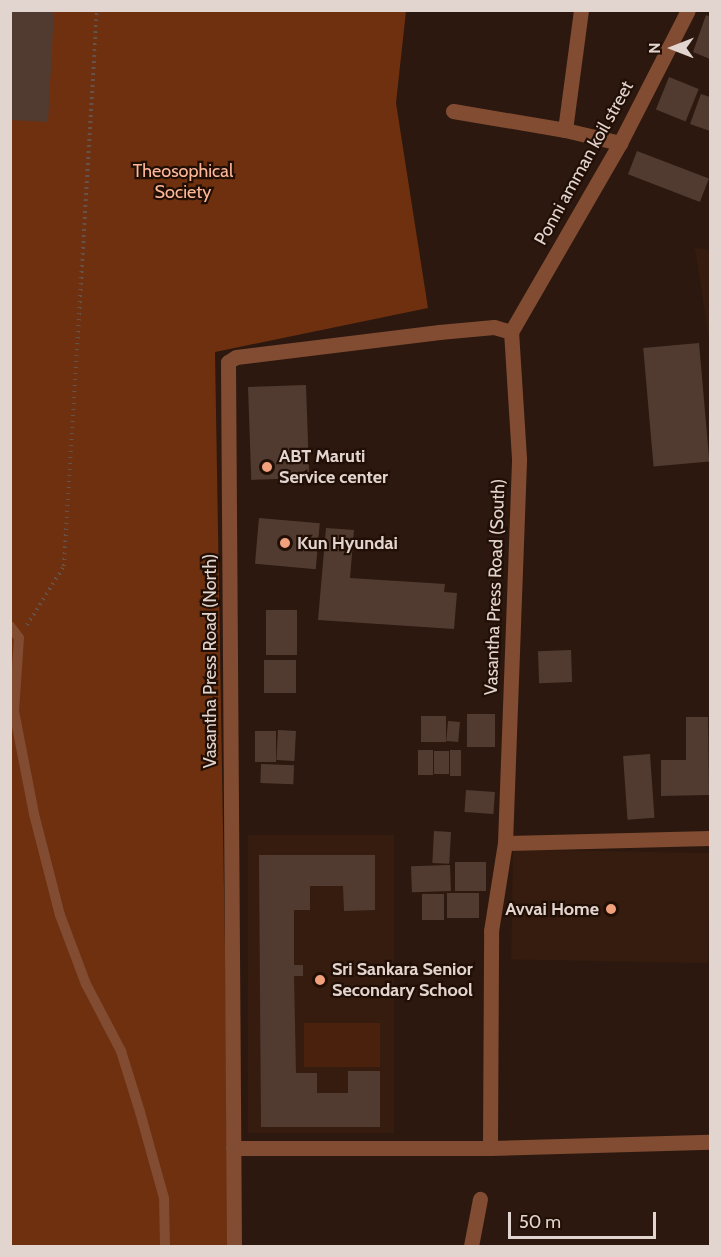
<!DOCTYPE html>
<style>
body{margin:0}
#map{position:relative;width:721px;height:1257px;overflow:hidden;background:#2c180f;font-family:Cabin,sans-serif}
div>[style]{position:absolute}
.built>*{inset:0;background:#351c0f;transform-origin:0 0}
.green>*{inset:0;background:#4a210c;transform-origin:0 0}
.forest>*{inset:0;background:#6e300e}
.building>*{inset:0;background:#513b31;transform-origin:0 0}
.path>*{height:4px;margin-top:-2px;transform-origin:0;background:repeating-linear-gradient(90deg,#65534b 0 1.5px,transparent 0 6px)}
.service>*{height:10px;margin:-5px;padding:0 5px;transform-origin:5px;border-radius:5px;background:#814c32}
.minor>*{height:15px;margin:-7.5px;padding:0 7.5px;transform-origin:7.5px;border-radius:7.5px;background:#814c32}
.dots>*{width:16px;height:16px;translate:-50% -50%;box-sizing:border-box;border:3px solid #210f06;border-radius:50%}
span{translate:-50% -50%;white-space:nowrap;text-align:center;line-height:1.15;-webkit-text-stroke:4.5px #210f06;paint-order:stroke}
.street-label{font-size:18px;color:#e2d4ce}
.park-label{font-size:18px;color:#fdb898}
.poi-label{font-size:18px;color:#e2d4ce;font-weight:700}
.left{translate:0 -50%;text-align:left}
.right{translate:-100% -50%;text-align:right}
.frame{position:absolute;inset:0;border:12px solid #e2d4ce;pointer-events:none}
.north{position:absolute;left:643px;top:18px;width:60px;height:60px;-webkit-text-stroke:4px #210f06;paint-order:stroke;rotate:270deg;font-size:16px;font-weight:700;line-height:24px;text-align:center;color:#e2d4ce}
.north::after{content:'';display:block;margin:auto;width:21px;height:27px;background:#e2d4ce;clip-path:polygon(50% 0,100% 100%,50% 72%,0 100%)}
.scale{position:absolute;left:508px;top:1212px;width:148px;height:27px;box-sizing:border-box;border:3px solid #e2d4ce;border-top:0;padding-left:8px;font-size:18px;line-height:21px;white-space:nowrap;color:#e2d4ce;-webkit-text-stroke:4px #210f06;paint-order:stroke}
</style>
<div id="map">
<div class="built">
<div style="clip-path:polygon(695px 248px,710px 250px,710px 346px)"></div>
<div style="left:248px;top:835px;width:146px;height:298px"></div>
<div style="left:710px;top:853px;width:110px;height:197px;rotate:91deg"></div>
</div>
<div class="green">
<div style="left:304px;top:1023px;width:76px;height:44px"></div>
</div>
<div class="forest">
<div style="clip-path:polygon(10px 11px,406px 11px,396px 103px,428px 308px,215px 352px,230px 1246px,11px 1246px)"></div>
</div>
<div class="building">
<div style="clip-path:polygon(10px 10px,54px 10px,48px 122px,10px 120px)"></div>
<div style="clip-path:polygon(706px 15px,710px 17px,710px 59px,693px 52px)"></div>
<div style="left:669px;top:77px;width:32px;height:35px;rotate:22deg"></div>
<div style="clip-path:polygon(701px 94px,710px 97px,710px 131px,690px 124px)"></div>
<div style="left:637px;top:151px;width:77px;height:25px;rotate:21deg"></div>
<div style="left:699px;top:343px;width:119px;height:56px;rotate:85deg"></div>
<div style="left:306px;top:385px;width:93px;height:58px;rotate:88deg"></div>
<div style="left:259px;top:518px;width:61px;height:46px;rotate:5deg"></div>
<div style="clip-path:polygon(326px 528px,354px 530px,350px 578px,445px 584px,444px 592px,457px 593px,454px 629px,318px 620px)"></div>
<div style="left:266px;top:610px;width:31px;height:45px"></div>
<div style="left:571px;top:650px;width:32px;height:33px;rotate:88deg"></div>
<div style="left:264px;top:660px;width:32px;height:33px"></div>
<div style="left:467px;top:714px;width:28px;height:33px"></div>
<div style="left:421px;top:716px;width:25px;height:26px"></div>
<div style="clip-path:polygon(686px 717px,708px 717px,709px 795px,661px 796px,661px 760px,686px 760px)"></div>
<div style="left:448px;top:721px;width:12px;height:20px;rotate:5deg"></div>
<div style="left:278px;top:730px;width:18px;height:30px;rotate:3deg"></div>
<div style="left:255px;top:731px;width:21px;height:31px"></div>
<div style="left:418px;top:750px;width:15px;height:25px"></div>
<div style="left:450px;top:750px;width:11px;height:26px"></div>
<div style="left:434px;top:751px;width:15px;height:23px"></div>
<div style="left:650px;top:754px;width:64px;height:27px;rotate:86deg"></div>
<div style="left:261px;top:764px;width:33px;height:19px;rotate:2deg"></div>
<div style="left:466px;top:790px;width:29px;height:22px;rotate:4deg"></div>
<div style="left:434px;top:831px;width:17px;height:32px;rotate:3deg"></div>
<div style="clip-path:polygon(259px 855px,375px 855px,375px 910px,344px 911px,343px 886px,310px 886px,310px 910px,294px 910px,294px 965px,303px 965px,303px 976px,294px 976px,296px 1073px,317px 1073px,317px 1093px,348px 1093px,348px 1071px,380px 1071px,380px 1127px,261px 1127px)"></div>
<div style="left:486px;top:862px;width:29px;height:31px;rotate:90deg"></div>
<div style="left:450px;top:865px;width:26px;height:39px;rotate:88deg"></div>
<div style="left:447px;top:893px;width:32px;height:25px"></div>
<div style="left:422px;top:894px;width:22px;height:26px"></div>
</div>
<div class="path">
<div style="left:27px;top:625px;width:70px;rotate:-57.9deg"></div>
<div style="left:64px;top:566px;width:557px;rotate:-86.6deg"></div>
</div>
<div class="service">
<div style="left:10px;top:626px;width:15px;rotate:53deg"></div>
<div style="left:19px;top:638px;width:73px;rotate:93.9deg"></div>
<div style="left:14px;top:711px;width:105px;rotate:79deg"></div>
<div style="left:34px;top:814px;width:104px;rotate:75.6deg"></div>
<div style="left:60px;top:915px;width:74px;rotate:69.4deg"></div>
<div style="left:86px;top:984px;width:76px;rotate:62.4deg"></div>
<div style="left:121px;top:1051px;width:64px;rotate:72.7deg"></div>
<div style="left:140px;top:1112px;width:89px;rotate:74.4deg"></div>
<div style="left:164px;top:1198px;width:48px;rotate:88.8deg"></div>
</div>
<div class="minor">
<div style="left:453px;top:111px;width:114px;rotate:9.6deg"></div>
<div style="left:565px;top:130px;width:57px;rotate:13.3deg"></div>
<div style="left:565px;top:130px;width:121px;rotate:-82.4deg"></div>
<div style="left:511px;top:332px;width:218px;rotate:-60deg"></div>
<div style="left:620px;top:143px;width:149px;rotate:-62.9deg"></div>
<div style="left:505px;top:843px;width:205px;rotate:-1.4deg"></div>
<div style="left:233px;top:1148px;width:257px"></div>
<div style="left:490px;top:1148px;width:220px;rotate:-1.6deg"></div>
<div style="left:490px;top:1148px;width:217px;rotate:-89.7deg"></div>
<div style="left:491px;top:931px;width:89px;rotate:-81deg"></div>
<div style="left:505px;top:843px;width:385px;rotate:-87.9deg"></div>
<div style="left:519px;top:458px;width:126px;rotate:-93.6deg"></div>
<div style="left:234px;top:1246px;width:884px;rotate:-90.39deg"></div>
<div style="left:228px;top:362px;width:9px;rotate:-32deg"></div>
<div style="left:236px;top:357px;width:205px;rotate:-7deg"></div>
<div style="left:439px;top:332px;width:55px;rotate:-5.2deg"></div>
<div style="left:494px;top:327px;width:18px;rotate:16deg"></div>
<div style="left:471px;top:1246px;width:48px;rotate:-79.2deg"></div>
</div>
<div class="dots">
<div style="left:267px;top:467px;background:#f1a17c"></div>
<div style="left:285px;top:543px;background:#f1a17c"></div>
<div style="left:611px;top:909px;background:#f1a17c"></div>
<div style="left:320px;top:980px;background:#f1a17c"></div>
</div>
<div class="street-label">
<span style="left:584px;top:163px;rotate:-61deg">Ponni amman koil street</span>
<span style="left:495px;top:587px;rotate:-88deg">Vasantha Press Road (South)</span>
<span style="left:210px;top:661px;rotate:-90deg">Vasantha Press Road (North)</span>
</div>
<div class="park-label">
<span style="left:183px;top:182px">Theosophical<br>Society</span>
</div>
<div class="poi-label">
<span class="left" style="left:279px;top:467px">ABT Maruti<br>Service center</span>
<span class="left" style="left:297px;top:543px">Kun Hyundai</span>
<span class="right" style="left:599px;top:909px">Avvai Home</span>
<span class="left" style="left:332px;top:980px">Sri Sankara Senior<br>Secondary School</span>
</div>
<div class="frame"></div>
<div class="north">N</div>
<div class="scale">50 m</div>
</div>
